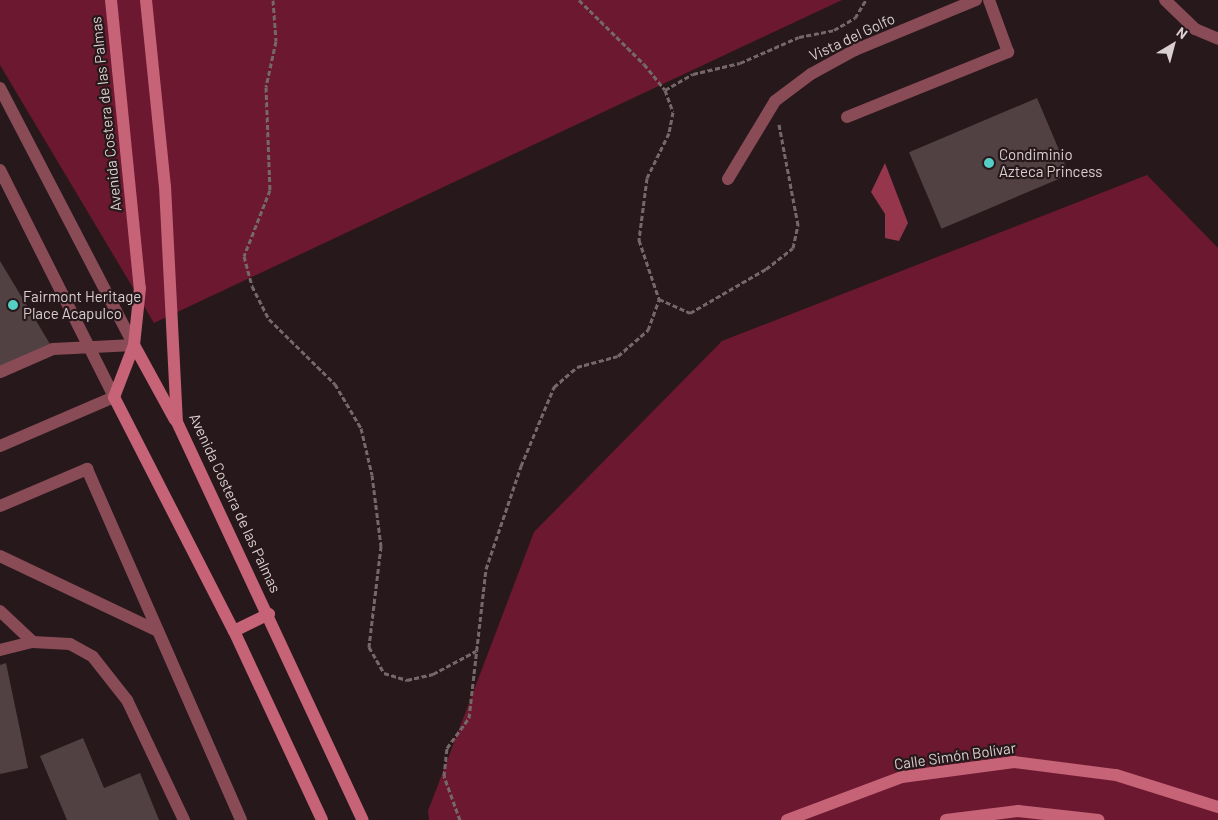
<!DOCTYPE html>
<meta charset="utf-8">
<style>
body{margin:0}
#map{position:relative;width:1218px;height:820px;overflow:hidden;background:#27181b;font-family:Barlow,sans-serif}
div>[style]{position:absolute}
.green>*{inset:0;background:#6c1830}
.water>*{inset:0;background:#95364d}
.building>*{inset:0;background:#524143;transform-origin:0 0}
.path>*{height:3px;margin-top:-1.5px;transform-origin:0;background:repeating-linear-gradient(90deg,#75686a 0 5px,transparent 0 7.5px)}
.service>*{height:12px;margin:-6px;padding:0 6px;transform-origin:6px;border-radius:6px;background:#894b56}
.minor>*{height:12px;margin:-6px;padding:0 6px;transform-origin:6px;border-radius:6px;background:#894b56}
.secondary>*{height:12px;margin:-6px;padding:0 6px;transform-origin:6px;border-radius:6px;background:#c66377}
.dots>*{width:14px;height:14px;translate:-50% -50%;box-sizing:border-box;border:2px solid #27181b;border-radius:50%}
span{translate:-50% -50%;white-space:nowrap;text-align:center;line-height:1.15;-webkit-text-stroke:4.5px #27181b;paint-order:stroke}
.street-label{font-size:15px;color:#dacfd0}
.poi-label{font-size:15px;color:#dacfd0}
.left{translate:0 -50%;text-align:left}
.north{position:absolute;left:1148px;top:20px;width:50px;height:50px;-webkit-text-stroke:4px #27181b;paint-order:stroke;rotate:37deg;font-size:14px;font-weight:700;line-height:20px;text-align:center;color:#dacfd0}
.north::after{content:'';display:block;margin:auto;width:18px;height:22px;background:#dacfd0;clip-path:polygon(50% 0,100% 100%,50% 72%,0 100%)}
</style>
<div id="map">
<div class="green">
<div style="clip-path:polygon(0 0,842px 0,154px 323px,0 65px)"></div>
<div style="clip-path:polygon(1147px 175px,1218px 248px,1218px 820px,429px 820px,428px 811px,534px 532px,722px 341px)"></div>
</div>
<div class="water">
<div style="clip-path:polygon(885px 163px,908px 223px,899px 241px,885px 238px,885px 214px,871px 192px)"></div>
</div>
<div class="building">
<div style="left:1037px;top:98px;width:83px;height:139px;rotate:67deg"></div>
<div style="clip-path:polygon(0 261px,53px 349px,0 369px)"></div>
<div style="clip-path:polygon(6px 663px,28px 768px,0 774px,0 665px)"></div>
<div style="clip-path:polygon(83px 738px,104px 788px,140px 773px,159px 820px,67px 820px,40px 756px)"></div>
</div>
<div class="path">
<div style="left:273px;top:0;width:41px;rotate:85.8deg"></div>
<div style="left:276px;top:41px;width:47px;rotate:102.3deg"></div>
<div style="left:266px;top:87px;width:103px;rotate:87.8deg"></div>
<div style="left:270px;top:190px;width:71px;rotate:111.5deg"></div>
<div style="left:244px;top:256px;width:31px;rotate:75deg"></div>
<div style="left:252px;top:286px;width:37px;rotate:63deg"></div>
<div style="left:269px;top:319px;width:93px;rotate:44.6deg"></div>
<div style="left:335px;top:384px;width:51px;rotate:59.4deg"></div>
<div style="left:361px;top:428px;width:48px;rotate:76.8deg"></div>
<div style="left:372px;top:475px;width:72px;rotate:82.8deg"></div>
<div style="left:381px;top:546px;width:102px;rotate:96.8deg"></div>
<div style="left:369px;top:647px;width:30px;rotate:60deg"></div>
<div style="left:384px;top:673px;width:24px;rotate:17deg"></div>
<div style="left:407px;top:680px;width:27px;rotate:-13deg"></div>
<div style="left:433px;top:674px;width:49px;rotate:-28.1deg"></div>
<div style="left:579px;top:0;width:91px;rotate:44.6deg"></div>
<div style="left:644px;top:64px;width:33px;rotate:51deg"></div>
<div style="left:665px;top:90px;width:23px;rotate:70deg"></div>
<div style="left:673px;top:112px;width:21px;rotate:101deg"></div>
<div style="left:669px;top:133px;width:50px;rotate:116.1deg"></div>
<div style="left:647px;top:178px;width:63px;rotate:97.4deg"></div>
<div style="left:639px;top:240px;width:62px;rotate:71.3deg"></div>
<div style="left:659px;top:299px;width:34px;rotate:24deg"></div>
<div style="left:690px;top:313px;width:88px;rotate:-30.1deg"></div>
<div style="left:766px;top:269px;width:34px;rotate:-38deg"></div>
<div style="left:793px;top:248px;width:24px;rotate:-78deg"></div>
<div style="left:798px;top:225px;width:103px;rotate:-100.7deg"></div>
<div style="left:665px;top:90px;width:32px;rotate:-30deg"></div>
<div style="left:693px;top:74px;width:48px;rotate:-13.2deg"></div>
<div style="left:740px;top:63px;width:64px;rotate:-23.8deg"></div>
<div style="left:799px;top:37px;width:36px;rotate:-11deg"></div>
<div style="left:834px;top:30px;width:24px;rotate:-30deg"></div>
<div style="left:855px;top:18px;width:21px;rotate:-59deg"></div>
<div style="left:460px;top:820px;width:47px;rotate:-110deg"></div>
<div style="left:444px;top:776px;width:28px;rotate:-84deg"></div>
<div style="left:447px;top:748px;width:37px;rotate:-54deg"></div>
<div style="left:469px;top:718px;width:150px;rotate:-83.5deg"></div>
<div style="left:486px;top:569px;width:109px;rotate:-71.2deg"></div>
<div style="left:521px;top:466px;width:86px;rotate:-67.3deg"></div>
<div style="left:554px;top:387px;width:30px;rotate:-41deg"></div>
<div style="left:577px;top:367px;width:42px;rotate:-15deg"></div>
<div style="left:618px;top:356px;width:40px;rotate:-41deg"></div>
<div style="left:648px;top:330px;width:33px;rotate:-70deg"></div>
</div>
<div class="service">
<div style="left:0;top:88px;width:290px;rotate:62.5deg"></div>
<div style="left:134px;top:345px;width:81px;rotate:177.2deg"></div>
<div style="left:53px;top:349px;width:58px;rotate:156.5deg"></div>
<div style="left:847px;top:117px;width:174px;rotate:-22deg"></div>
<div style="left:1008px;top:52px;width:55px;rotate:-110.1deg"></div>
<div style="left:0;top:170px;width:254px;rotate:63.3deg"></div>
<div style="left:114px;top:397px;width:124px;rotate:156.7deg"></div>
<div style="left:0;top:506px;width:95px;rotate:-23deg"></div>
<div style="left:87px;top:469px;width:383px;rotate:66.3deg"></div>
<div style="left:0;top:556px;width:175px;rotate:25.4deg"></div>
<div style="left:0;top:611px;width:45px;rotate:43.2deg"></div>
<div style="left:0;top:650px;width:34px;rotate:-14deg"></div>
<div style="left:33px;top:642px;width:37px;rotate:3deg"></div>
<div style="left:70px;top:644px;width:26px;rotate:29deg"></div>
<div style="left:93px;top:657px;width:55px;rotate:51.7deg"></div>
<div style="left:127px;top:700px;width:133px;rotate:64.6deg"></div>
</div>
<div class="minor">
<div style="left:1165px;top:0;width:42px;rotate:44deg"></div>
<div style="left:1195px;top:29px;width:25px;rotate:23deg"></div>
<div style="left:728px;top:179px;width:91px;rotate:-58.9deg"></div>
<div style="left:775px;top:101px;width:45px;rotate:-36.9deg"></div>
<div style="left:811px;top:74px;width:50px;rotate:-28.6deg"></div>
<div style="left:855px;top:50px;width:131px;rotate:-22.5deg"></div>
</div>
<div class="secondary">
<div style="left:111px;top:0;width:289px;rotate:84.3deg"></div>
<div style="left:140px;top:288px;width:57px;rotate:96deg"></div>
<div style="left:134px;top:345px;width:56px;rotate:111deg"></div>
<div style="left:114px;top:397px;width:263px;rotate:62.9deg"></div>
<div style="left:234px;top:631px;width:208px;rotate:65deg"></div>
<div style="left:146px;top:0;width:187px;rotate:84.2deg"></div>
<div style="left:165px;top:186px;width:236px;rotate:87.1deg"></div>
<div style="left:177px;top:422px;width:439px;rotate:65deg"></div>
<div style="left:134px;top:345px;width:85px;rotate:61.3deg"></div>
<div style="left:234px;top:631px;width:39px;rotate:-26deg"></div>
<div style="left:787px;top:820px;width:123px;rotate:-20.5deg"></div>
<div style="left:902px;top:777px;width:113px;rotate:-7.6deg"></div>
<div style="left:1014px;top:762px;width:103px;rotate:7.3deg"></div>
<div style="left:1116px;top:775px;width:107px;rotate:17.4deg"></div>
<div style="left:946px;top:820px;width:73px;rotate:-7.1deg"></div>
<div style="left:1018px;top:811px;width:81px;rotate:6.4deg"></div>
</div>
<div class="dots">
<div style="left:989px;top:163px;background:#55cec5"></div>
<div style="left:13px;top:305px;background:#55cec5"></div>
</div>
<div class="street-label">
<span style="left:852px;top:37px;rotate:-25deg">Vista del Golfo</span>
<span style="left:106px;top:114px;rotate:-96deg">Avenida Costera de las Palmas</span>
<span style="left:235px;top:503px;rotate:65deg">Avenida Costera de las Palmas</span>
<span style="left:955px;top:756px;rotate:-8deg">Calle Simón Bolívar</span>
</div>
<div class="poi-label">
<span class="left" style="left:999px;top:163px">Condiminio<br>Azteca Princess</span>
<span class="left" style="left:23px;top:305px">Fairmont Heritage<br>Place Acapulco</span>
</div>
<div class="north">N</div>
</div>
